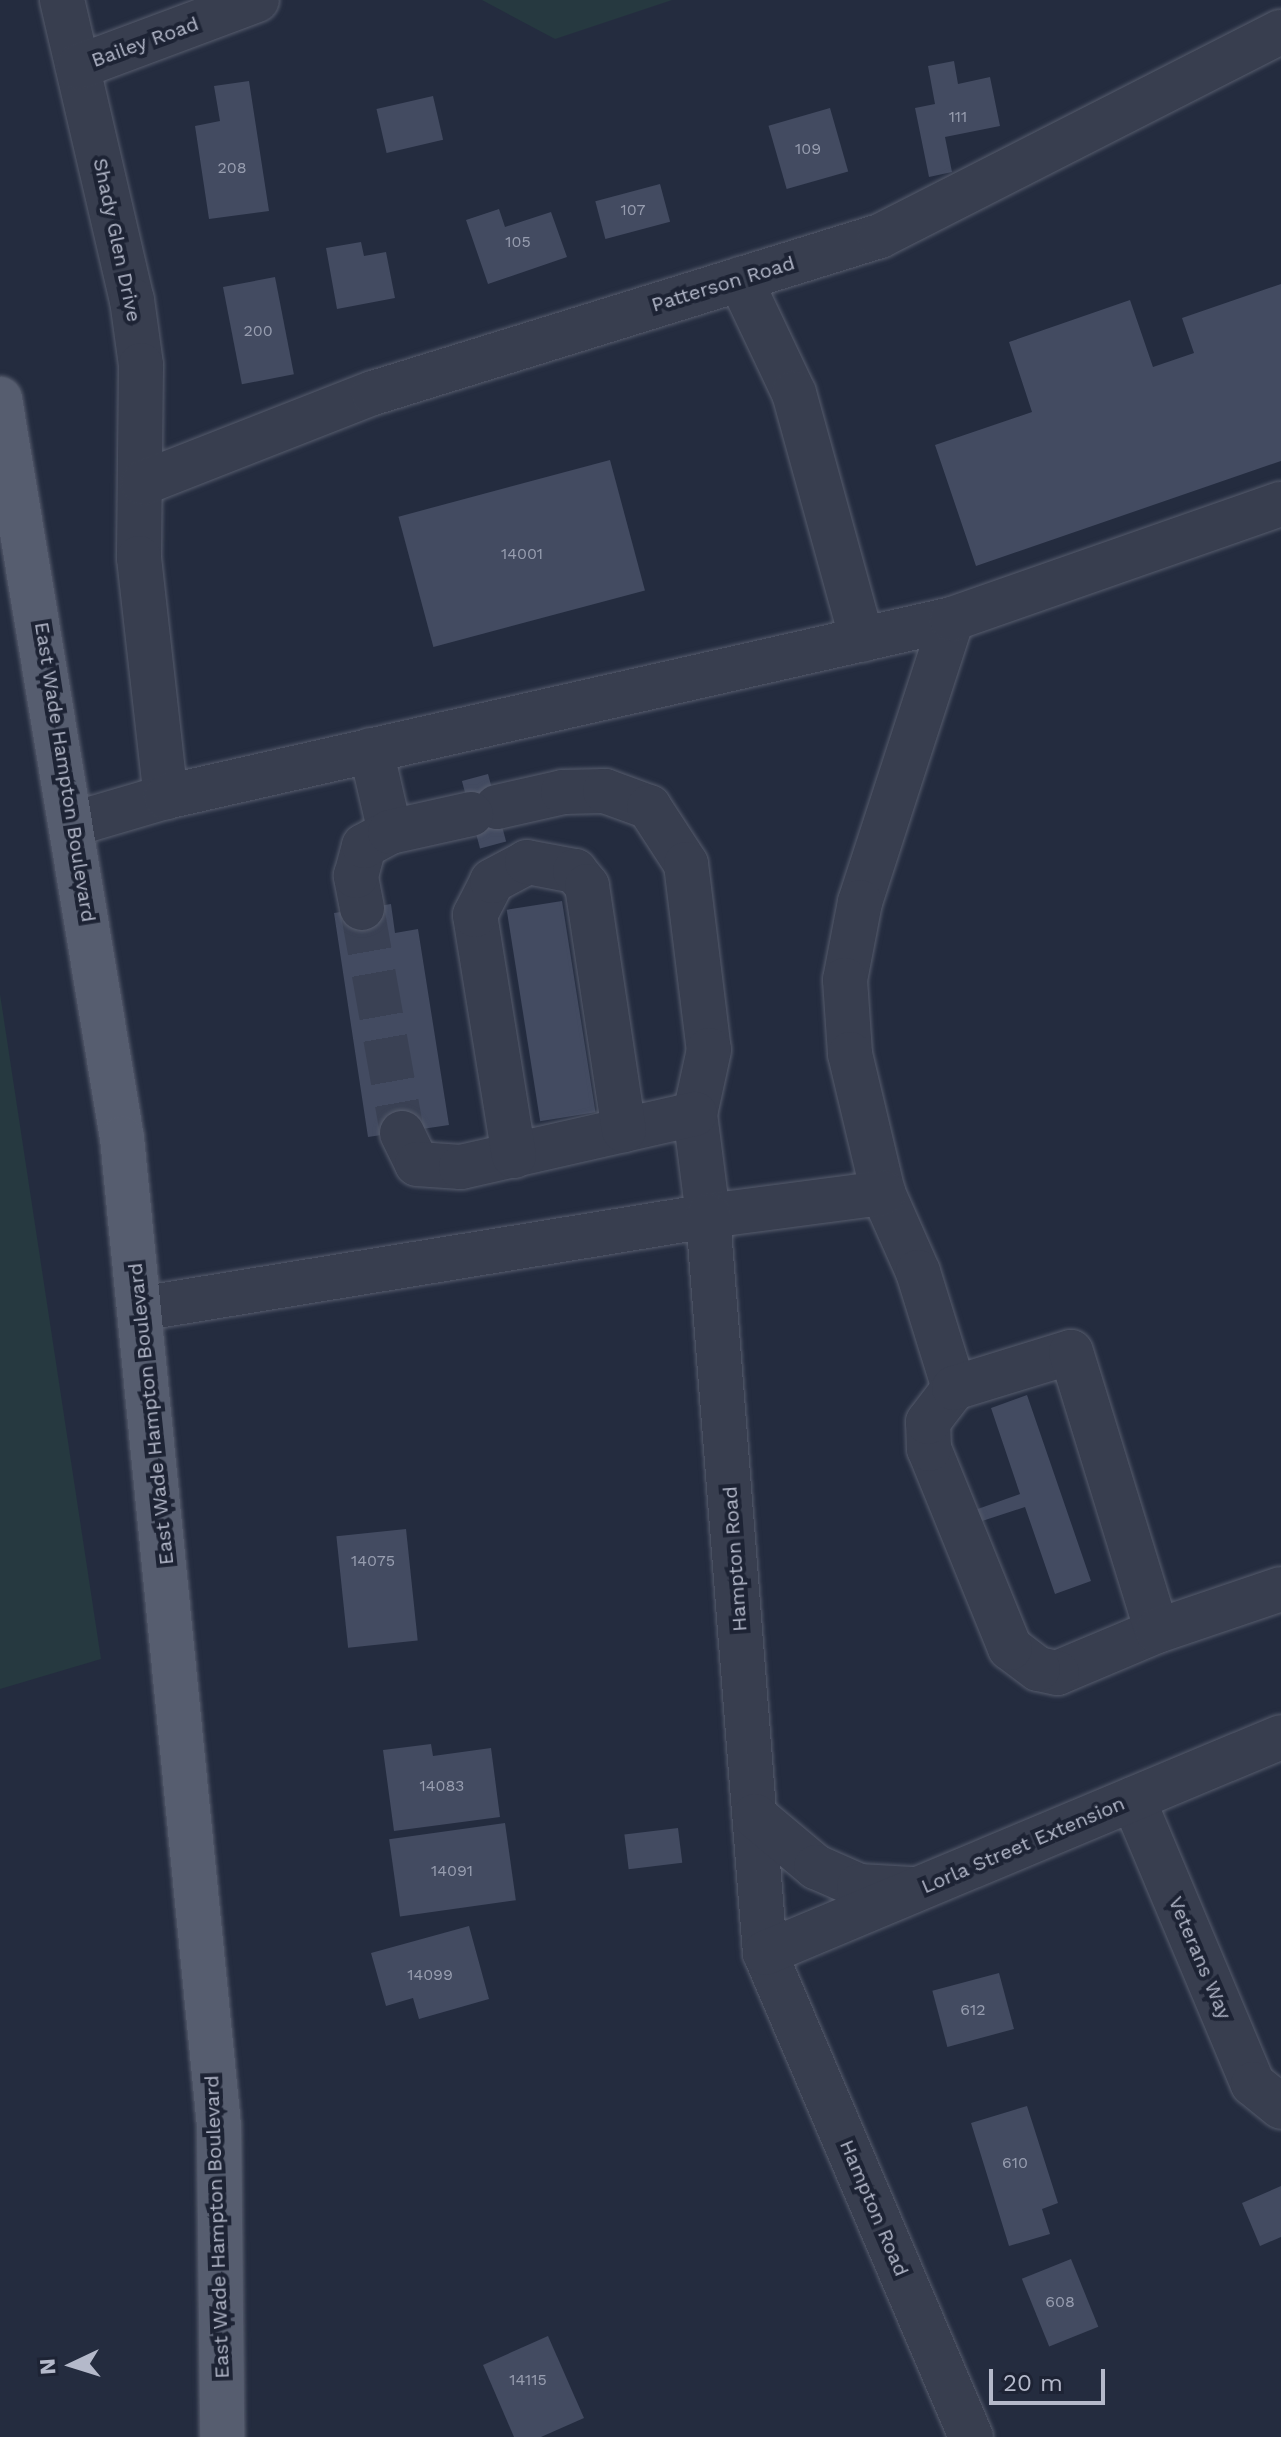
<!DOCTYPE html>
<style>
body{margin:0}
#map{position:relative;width:1281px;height:2437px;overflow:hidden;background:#242c3f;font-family:"Work Sans",sans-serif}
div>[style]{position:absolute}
.green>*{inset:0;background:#263940}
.building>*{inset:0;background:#434b61;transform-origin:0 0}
.minor-tunnel>*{height:44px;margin-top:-22px;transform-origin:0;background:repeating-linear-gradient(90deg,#3a4154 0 44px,transparent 0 66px)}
.roads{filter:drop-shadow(0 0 2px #565c6d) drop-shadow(0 0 2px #565c6d)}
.minor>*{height:44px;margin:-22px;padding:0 22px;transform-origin:22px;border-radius:22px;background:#383e4f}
.major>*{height:44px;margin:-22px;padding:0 22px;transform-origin:22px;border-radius:22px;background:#565d6f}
span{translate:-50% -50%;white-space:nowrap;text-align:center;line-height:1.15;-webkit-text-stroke:8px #1d2334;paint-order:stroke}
.number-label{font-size:16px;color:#989eb0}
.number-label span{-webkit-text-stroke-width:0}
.street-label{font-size:20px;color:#b4b9ca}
.north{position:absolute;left:32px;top:2325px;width:80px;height:80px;-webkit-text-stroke:6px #1d2334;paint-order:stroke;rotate:266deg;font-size:22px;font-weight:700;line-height:32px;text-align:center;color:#b4b9ca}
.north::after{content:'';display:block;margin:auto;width:28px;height:36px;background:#b4b9ca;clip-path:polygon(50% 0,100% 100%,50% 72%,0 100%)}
.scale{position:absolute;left:989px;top:2369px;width:116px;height:36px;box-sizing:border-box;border:4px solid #b4b9ca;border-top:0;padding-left:10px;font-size:24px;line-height:28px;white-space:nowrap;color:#b4b9ca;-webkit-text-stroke:6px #1d2334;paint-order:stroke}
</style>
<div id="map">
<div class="green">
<div style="clip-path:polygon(482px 0,672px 0,555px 39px)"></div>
<div style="clip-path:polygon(0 994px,101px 1659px,0 1689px)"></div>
</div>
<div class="building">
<div style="clip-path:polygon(954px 61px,958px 84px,990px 77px,1000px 126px,945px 137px,952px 172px,929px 177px,915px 108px,935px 104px,928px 66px)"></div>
<div style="clip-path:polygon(249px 81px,269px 211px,209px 219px,195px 126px,220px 121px,214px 86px)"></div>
<div style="left:433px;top:96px;width:45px;height:58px;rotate:77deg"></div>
<div style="left:830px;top:108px;width:66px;height:64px;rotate:74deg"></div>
<div style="left:660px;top:184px;width:39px;height:67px;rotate:75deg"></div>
<div style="clip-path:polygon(499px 209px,505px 227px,551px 212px,567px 257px,488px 284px,466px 220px)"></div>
<div style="clip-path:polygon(361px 242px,364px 256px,386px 252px,395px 298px,337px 309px,326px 248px)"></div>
<div style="left:275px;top:277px;width:99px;height:53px;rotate:79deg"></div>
<div style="clip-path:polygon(1281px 284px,1281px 461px,976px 566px,935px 445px,1032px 412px,1009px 342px,1130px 300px,1153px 367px,1194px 353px,1182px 318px)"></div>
<div style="left:610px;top:460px;width:135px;height:219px;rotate:75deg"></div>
<div style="left:488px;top:774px;width:70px;height:27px;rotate:75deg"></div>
<div style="left:562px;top:901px;width:214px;height:56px;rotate:81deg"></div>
<div style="clip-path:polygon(391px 904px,395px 933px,418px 929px,449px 1125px,368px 1137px,334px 913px)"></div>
<div style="clip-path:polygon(1027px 1395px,1091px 1581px,1055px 1594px,1025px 1507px,976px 1523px,972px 1511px,1020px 1494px,991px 1408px)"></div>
<div style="left:406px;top:1529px;width:112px;height:70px;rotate:84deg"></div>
<div style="clip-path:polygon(431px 1744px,433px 1756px,491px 1748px,500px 1817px,394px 1831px,383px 1750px)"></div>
<div style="left:505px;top:1823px;width:78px;height:117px;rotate:82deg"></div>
<div style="left:678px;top:1828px;width:35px;height:54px;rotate:83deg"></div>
<div style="clip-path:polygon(469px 1926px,489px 1999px,419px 2019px,413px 1998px,386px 2006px,371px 1953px)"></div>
<div style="left:999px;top:1973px;width:58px;height:69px;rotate:75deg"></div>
<div style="clip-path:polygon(1027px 2106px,1058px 2203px,1042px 2209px,1050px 2234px,1009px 2246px,971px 2123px)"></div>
<div style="clip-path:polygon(1281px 2186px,1281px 2237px,1260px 2246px,1242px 2203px)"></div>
<div style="left:1071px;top:2259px;width:73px;height:53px;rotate:68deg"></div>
<div style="clip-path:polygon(548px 2336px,584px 2418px,541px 2437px,514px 2437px,483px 2365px)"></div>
</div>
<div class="minor-tunnel">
<div style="left:362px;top:908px;width:229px;rotate:79.9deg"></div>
</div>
<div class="roads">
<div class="minor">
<div style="left:62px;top:0;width:308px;rotate:76.9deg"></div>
<div style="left:132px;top:300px;width:66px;rotate:82.1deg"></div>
<div style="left:141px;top:365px;width:193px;rotate:90.6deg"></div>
<div style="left:139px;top:558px;width:241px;rotate:83.6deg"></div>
<div style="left:78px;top:67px;width:191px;rotate:-20.5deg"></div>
<div style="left:740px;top:279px;width:126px;rotate:64.7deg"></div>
<div style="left:794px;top:393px;width:256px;rotate:74.6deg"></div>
<div style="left:143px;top:483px;width:247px;rotate:-21.4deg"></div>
<div style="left:373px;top:393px;width:531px;rotate:-17.21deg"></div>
<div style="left:880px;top:236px;width:450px;rotate:-27deg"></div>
<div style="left:952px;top:619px;width:298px;rotate:108deg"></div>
<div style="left:860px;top:902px;width:79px;rotate:100.9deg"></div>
<div style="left:845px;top:980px;width:74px;rotate:86.1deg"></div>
<div style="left:850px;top:1054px;width:143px;rotate:76.6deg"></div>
<div style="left:883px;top:1193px;width:86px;rotate:66.1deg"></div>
<div style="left:918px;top:1272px;width:121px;rotate:72.8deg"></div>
<div style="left:371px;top:750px;width:84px;rotate:77deg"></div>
<div style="left:497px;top:807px;width:68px;rotate:-12.8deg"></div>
<div style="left:563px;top:792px;width:42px;rotate:-1.4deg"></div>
<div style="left:605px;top:791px;width:47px;rotate:20deg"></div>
<div style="left:649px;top:807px;width:68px;rotate:57deg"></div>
<div style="left:686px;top:864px;width:187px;rotate:83deg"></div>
<div style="left:709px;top:1050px;width:66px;rotate:102.3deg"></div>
<div style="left:695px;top:1114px;width:103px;rotate:82.7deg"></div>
<div style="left:708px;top:1216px;width:177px;rotate:-7.5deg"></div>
<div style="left:74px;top:824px;width:96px;rotate:-16.4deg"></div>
<div style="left:166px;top:797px;width:806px;rotate:-12.76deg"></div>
<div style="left:952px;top:619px;width:349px;rotate:-19.3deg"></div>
<div style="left:362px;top:908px;width:33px;rotate:-101deg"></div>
<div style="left:356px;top:876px;width:31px;rotate:-75deg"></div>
<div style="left:364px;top:846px;width:30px;rotate:-28deg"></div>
<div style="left:390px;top:832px;width:83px;rotate:-12.5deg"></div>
<div style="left:402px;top:1133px;width:34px;rotate:64deg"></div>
<div style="left:417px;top:1164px;width:44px;rotate:3.9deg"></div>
<div style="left:461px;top:1167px;width:240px;rotate:-12.8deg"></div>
<div style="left:514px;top:1156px;width:244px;rotate:-99.2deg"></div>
<div style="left:475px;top:915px;width:38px;rotate:-63deg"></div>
<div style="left:492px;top:881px;width:40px;rotate:-28deg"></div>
<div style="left:527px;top:862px;width:49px;rotate:10.6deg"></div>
<div style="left:575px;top:871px;width:19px;rotate:51deg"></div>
<div style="left:587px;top:886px;width:247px;rotate:81.4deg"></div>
<div style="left:139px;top:1309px;width:577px;rotate:-9.28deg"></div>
<div style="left:708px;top:1216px;width:739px;rotate:85.58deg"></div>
<div style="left:765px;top:1953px;width:526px;rotate:66.94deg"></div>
<div style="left:1157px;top:1631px;width:108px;rotate:157.2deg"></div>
<div style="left:1057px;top:1673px;width:19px;rotate:-168deg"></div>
<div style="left:1038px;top:1669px;width:35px;rotate:-143deg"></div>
<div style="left:1010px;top:1648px;width:215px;rotate:-112.1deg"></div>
<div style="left:929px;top:1449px;width:27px;rotate:-92deg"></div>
<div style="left:928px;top:1422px;width:43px;rotate:-52.6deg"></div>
<div style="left:954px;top:1388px;width:122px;rotate:-17.1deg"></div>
<div style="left:1071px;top:1352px;width:292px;rotate:72.9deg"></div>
<div style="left:1157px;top:1631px;width:131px;rotate:-18.7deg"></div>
<div style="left:1133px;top:1799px;width:309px;rotate:67.2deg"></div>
<div style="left:1253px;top:2084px;width:36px;rotate:39deg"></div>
<div style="left:755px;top:1816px;width:80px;rotate:39.9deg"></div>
<div style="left:816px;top:1867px;width:47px;rotate:23.8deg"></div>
<div style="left:859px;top:1886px;width:52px;rotate:3.3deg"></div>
<div style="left:765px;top:1953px;width:559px;rotate:-22.71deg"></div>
</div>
<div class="major">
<div style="left:0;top:399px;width:749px;rotate:80.63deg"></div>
<div style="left:122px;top:1138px;width:992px;rotate:84.39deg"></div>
<div style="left:219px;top:2125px;width:312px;rotate:89.4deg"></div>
</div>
</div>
<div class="number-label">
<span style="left:958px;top:117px">111</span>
<span style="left:808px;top:149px">109</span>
<span style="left:232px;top:168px">208</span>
<span style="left:633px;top:210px">107</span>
<span style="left:518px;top:242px">105</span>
<span style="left:258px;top:331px">200</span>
<span style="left:522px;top:554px">14001</span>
<span style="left:373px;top:1561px">14075</span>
<span style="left:442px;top:1786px">14083</span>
<span style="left:452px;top:1871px">14091</span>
<span style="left:430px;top:1975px">14099</span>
<span style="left:973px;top:2010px">612</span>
<span style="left:1015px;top:2163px">610</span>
<span style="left:1060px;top:2302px">608</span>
<span style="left:528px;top:2380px">14115</span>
</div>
<div class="street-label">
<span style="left:145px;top:42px;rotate:-20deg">Bailey Road</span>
<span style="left:117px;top:240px;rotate:78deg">Shady Glen Drive</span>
<span style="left:723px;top:284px;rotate:-17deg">Patterson Road</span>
<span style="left:65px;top:772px;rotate:81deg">East Wade Hampton Boulevard</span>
<span style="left:151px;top:1414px;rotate:-96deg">East Wade Hampton Boulevard</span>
<span style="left:735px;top:1559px;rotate:-94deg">Hampton Road</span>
<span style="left:1023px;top:1845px;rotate:-23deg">Lorla Street Extension</span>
<span style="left:1200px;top:1958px;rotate:67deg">Veterans Way</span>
<span style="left:874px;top:2208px;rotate:67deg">Hampton Road</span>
<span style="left:217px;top:2227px;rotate:-92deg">East Wade Hampton Boulevard</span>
</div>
<div class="north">N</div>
<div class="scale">20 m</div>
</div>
